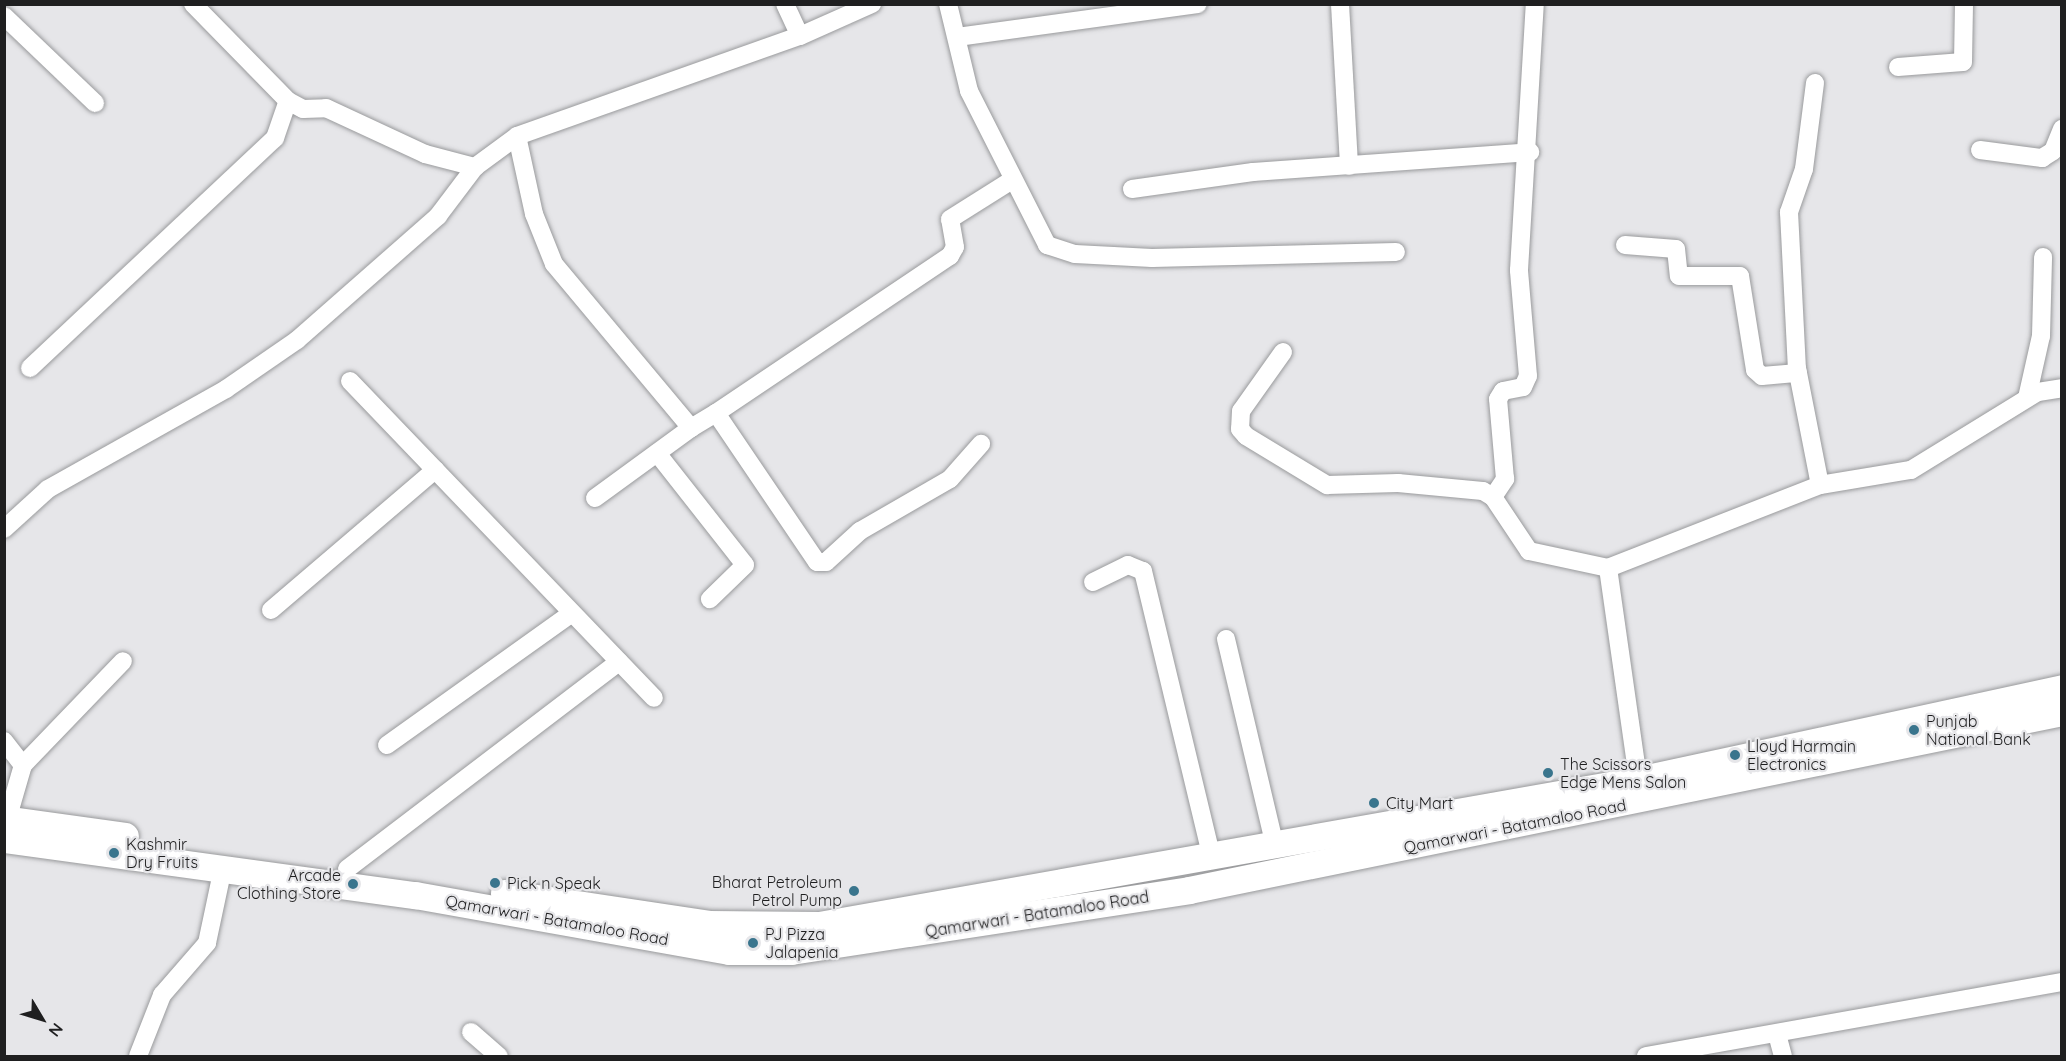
<!DOCTYPE html>
<style>
body{margin:0}
#map{position:relative;width:2066px;height:1061px;overflow:hidden;background:#e6e6e9;font-family:Quicksand,sans-serif}
div>[style]{position:absolute}
.roads{filter:drop-shadow(0 0 2px #999a9c) drop-shadow(0 0 2px #999a9c)}
.minor>*{height:18px;margin:-9px;padding:0 9px;transform-origin:9px;border-radius:9px;background:#fff}
.primary>*{height:27px;margin:-13.5px;padding:0 13.5px;transform-origin:13.5px;border-radius:13.5px;background:#fff}
.dots>*{width:16px;height:16px;translate:-50% -50%;box-sizing:border-box;border:3px solid #e6e6e9;border-radius:50%}
span{translate:-50% -50%;white-space:nowrap;text-align:center;line-height:1.15;-webkit-text-stroke:4.5px #e6e6e9;paint-order:stroke}
.poi-label{font-size:16px;color:#1f1f20}
.left{translate:0 -50%;text-align:left}
.right{translate:-100% -50%;text-align:right}
.street-label{font-size:16px;color:#1f1f20}
.frame{position:absolute;inset:0;border:6px solid #1f1f20;pointer-events:none}
.north{position:absolute;left:12px;top:989px;width:60px;height:60px;-webkit-text-stroke:4px #e6e6e9;paint-order:stroke;rotate:128deg;font-size:16px;font-weight:700;line-height:24px;text-align:center;color:#1f1f20}
.north::after{content:'';display:block;margin:auto;width:21px;height:27px;background:#1f1f20;clip-path:polygon(50% 0,100% 100%,50% 72%,0 100%)}
</style>
<div id="map">
<div class="roads">
<div class="minor">
<div style="left:193px;top:4px;width:136px;rotate:45.6deg"></div>
<div style="left:288px;top:101px;width:17px;rotate:28deg"></div>
<div style="left:303px;top:109px;width:23px;rotate:-2deg"></div>
<div style="left:326px;top:108px;width:109px;rotate:24.9deg"></div>
<div style="left:425px;top:154px;width:52px;rotate:14.6deg"></div>
<div style="left:475px;top:167px;width:52px;rotate:-36.4deg"></div>
<div style="left:517px;top:136px;width:300px;rotate:-19.5deg"></div>
<div style="left:800px;top:36px;width:79px;rotate:-24deg"></div>
<div style="left:785px;top:4px;width:35px;rotate:65deg"></div>
<div style="left:948px;top:4px;width:89px;rotate:76.4deg"></div>
<div style="left:969px;top:91px;width:173px;rotate:63.1deg"></div>
<div style="left:1047px;top:245px;width:29px;rotate:18deg"></div>
<div style="left:1075px;top:254px;width:77px;rotate:3deg"></div>
<div style="left:1152px;top:258px;width:244px;rotate:-1.4deg"></div>
<div style="left:1340px;top:4px;width:162px;rotate:86.8deg"></div>
<div style="left:4px;top:16px;width:126px;rotate:43.7deg"></div>
<div style="left:957px;top:37px;width:243px;rotate:-7.8deg"></div>
<div style="left:1898px;top:67px;width:65px;rotate:-4.4deg"></div>
<div style="left:1963px;top:62px;width:58px;rotate:-89deg"></div>
<div style="left:1815px;top:83px;width:87px;rotate:97.3deg"></div>
<div style="left:1804px;top:169px;width:46px;rotate:109.2deg"></div>
<div style="left:1789px;top:212px;width:156px;rotate:87.1deg"></div>
<div style="left:1797px;top:368px;width:119px;rotate:78.9deg"></div>
<div style="left:517px;top:136px;width:80px;rotate:77.7deg"></div>
<div style="left:534px;top:214px;width:54px;rotate:68.2deg"></div>
<div style="left:554px;top:264px;width:214px;rotate:50.1deg"></div>
<div style="left:691px;top:428px;width:29px;rotate:-31deg"></div>
<div style="left:716px;top:413px;width:180px;rotate:55.9deg"></div>
<div style="left:817px;top:562px;width:9px"></div>
<div style="left:826px;top:562px;width:46px;rotate:-42.4deg"></div>
<div style="left:860px;top:531px;width:104px;rotate:-30deg"></div>
<div style="left:950px;top:479px;width:47px;rotate:-48.5deg"></div>
<div style="left:1980px;top:150px;width:63px;rotate:7.4deg"></div>
<div style="left:2042px;top:158px;width:13px;rotate:-32deg"></div>
<div style="left:2053px;top:151px;width:24px;rotate:-68deg"></div>
<div style="left:1132px;top:189px;width:122px;rotate:-8deg"></div>
<div style="left:1253px;top:172px;width:278px;rotate:-4.1deg"></div>
<div style="left:1625px;top:245px;width:51px;rotate:4.5deg"></div>
<div style="left:1676px;top:249px;width:27px;rotate:84deg"></div>
<div style="left:1679px;top:276px;width:61px"></div>
<div style="left:1740px;top:276px;width:95px;rotate:80.9deg"></div>
<div style="left:1755px;top:370px;width:9px;rotate:41deg"></div>
<div style="left:1762px;top:376px;width:36px;rotate:-5deg"></div>
<div style="left:1283px;top:352px;width:72px;rotate:125.4deg"></div>
<div style="left:1241px;top:411px;width:18px;rotate:93deg"></div>
<div style="left:1240px;top:429px;width:9px;rotate:49deg"></div>
<div style="left:1246px;top:436px;width:95px;rotate:31.2deg"></div>
<div style="left:1327px;top:485px;width:71px;rotate:-1.6deg"></div>
<div style="left:1398px;top:483px;width:85px;rotate:5.4deg"></div>
<div style="left:1483px;top:491px;width:12px;rotate:31deg"></div>
<div style="left:1493px;top:497px;width:65px;rotate:56.3deg"></div>
<div style="left:1529px;top:551px;width:81px;rotate:12.1deg"></div>
<div style="left:1608px;top:568px;width:228px;rotate:-21.4deg"></div>
<div style="left:1820px;top:485px;width:92px;rotate:-9.4deg"></div>
<div style="left:1911px;top:470px;width:149px;rotate:-31.6deg"></div>
<div style="left:2038px;top:392px;width:24px;rotate:-9deg"></div>
<div style="left:30px;top:368px;width:336px;rotate:-43.2deg"></div>
<div style="left:275px;top:138px;width:39px;rotate:-71deg"></div>
<div style="left:350px;top:381px;width:439px;rotate:46.2deg"></div>
<div style="left:2027px;top:398px;width:64px;rotate:-77.3deg"></div>
<div style="left:2041px;top:336px;width:79px;rotate:-88.5deg"></div>
<div style="left:716px;top:413px;width:282px;rotate:-33.9deg"></div>
<div style="left:950px;top:256px;width:10px;rotate:-61deg"></div>
<div style="left:955px;top:247px;width:28px;rotate:-100deg"></div>
<div style="left:950px;top:219px;width:73px;rotate:-32.2deg"></div>
<div style="left:657px;top:453px;width:142px;rotate:51.8deg"></div>
<div style="left:745px;top:565px;width:49px;rotate:135.8deg"></div>
<div style="left:1493px;top:497px;width:22px;rotate:-56deg"></div>
<div style="left:1505px;top:479px;width:80px;rotate:-95deg"></div>
<div style="left:1498px;top:399px;width:9px;rotate:-58deg"></div>
<div style="left:1503px;top:391px;width:20px;rotate:-11deg"></div>
<div style="left:1523px;top:387px;width:12px;rotate:-66deg"></div>
<div style="left:1528px;top:376px;width:106px;rotate:-94.9deg"></div>
<div style="left:1519px;top:270px;width:266px;rotate:-86.6deg"></div>
<div style="left:595px;top:498px;width:119px;rotate:-36.1deg"></div>
<div style="left:4px;top:529px;width:59px;rotate:-42.3deg"></div>
<div style="left:48px;top:489px;width:204px;rotate:-29.3deg"></div>
<div style="left:226px;top:389px;width:86px;rotate:-34.6deg"></div>
<div style="left:297px;top:340px;width:188px;rotate:-41.3deg"></div>
<div style="left:438px;top:216px;width:61px;rotate:-52.9deg"></div>
<div style="left:1608px;top:568px;width:214px;rotate:81.9deg"></div>
<div style="left:1093px;top:582px;width:39px;rotate:-26deg"></div>
<div style="left:1128px;top:565px;width:16px;rotate:22deg"></div>
<div style="left:1143px;top:571px;width:295px;rotate:76.5deg"></div>
<div style="left:271px;top:610px;width:216px;rotate:-40.5deg"></div>
<div style="left:1226px;top:639px;width:214px;rotate:76.7deg"></div>
<div style="left:4px;top:741px;width:31px;rotate:52deg"></div>
<div style="left:387px;top:745px;width:227px;rotate:-35.5deg"></div>
<div style="left:7px;top:820px;width:57px;rotate:-73.8deg"></div>
<div style="left:23px;top:765px;width:144px;rotate:-46.1deg"></div>
<div style="left:347px;top:869px;width:342px;rotate:-37.3deg"></div>
<div style="left:471px;top:1032px;width:37px;rotate:41deg"></div>
<div style="left:1777px;top:1034px;width:23px;rotate:75deg"></div>
<div style="left:138px;top:1056px;width:66px;rotate:-68.5deg"></div>
<div style="left:162px;top:995px;width:69px;rotate:-49.1deg"></div>
<div style="left:207px;top:943px;width:77px;rotate:-78deg"></div>
<div style="left:1646px;top:1056px;width:423px;rotate:-10.1deg"></div>
</div>
<div class="primary">
<div style="left:4px;top:819px;width:122px;rotate:8deg"></div>
<div style="left:4px;top:839px;width:415px;rotate:7.8deg"></div>
<div style="left:415px;top:895px;width:319px;rotate:10.1deg"></div>
<div style="left:729px;top:951px;width:62px"></div>
<div style="left:791px;top:951px;width:403px;rotate:-8.7deg"></div>
<div style="left:1189px;top:890px;width:891px;rotate:-11.52deg"></div>
<div style="left:504px;top:893px;width:207px;rotate:8.6deg"></div>
<div style="left:709px;top:924px;width:110px;rotate:0.5deg"></div>
<div style="left:819px;top:925px;width:832px;rotate:-10.04deg"></div>
<div style="left:1638px;top:780px;width:434px;rotate:-12.2deg"></div>
</div>
</div>
<div class="dots">
<div style="left:1914px;top:730px;background:#3a758d"></div>
<div style="left:1735px;top:755px;background:#3a758d"></div>
<div style="left:1548px;top:773px;background:#3a758d"></div>
<div style="left:1374px;top:803px;background:#3a758d"></div>
<div style="left:114px;top:853px;background:#3a758d"></div>
<div style="left:495px;top:883px;background:#3a758d"></div>
<div style="left:353px;top:884px;background:#3a758d"></div>
<div style="left:854px;top:891px;background:#3a758d"></div>
<div style="left:753px;top:943px;background:#3a758d"></div>
</div>
<div class="poi-label">
<span class="left" style="left:1926px;top:730px">Punjab<br>National Bank</span>
<span class="left" style="left:1747px;top:755px">Lloyd Harmain<br>Electronics</span>
<span class="left" style="left:1560px;top:773px">The Scissors<br>Edge Mens Salon</span>
<span class="left" style="left:1386px;top:803px">City Mart</span>
<span class="left" style="left:126px;top:853px">Kashmir<br>Dry Fruits</span>
<span class="right" style="left:341px;top:884px">Arcade<br>Clothing Store</span>
<span class="right" style="left:842px;top:891px">Bharat Petroleum<br>Petrol Pump</span>
<span class="left" style="left:507px;top:883px">Pick n Speak</span>
<span class="left" style="left:765px;top:943px">PJ Pizza<br>Jalapenia</span>
</div>
<div class="street-label">
<span style="left:1515px;top:826px;rotate:-11deg">Qamarwari - Batamaloo Road</span>
<span style="left:1037px;top:914px;rotate:-9deg">Qamarwari - Batamaloo Road</span>
<span style="left:557px;top:920px;rotate:10deg">Qamarwari - Batamaloo Road</span>
</div>
<div class="frame"></div>
<div class="north">N</div>
</div>
